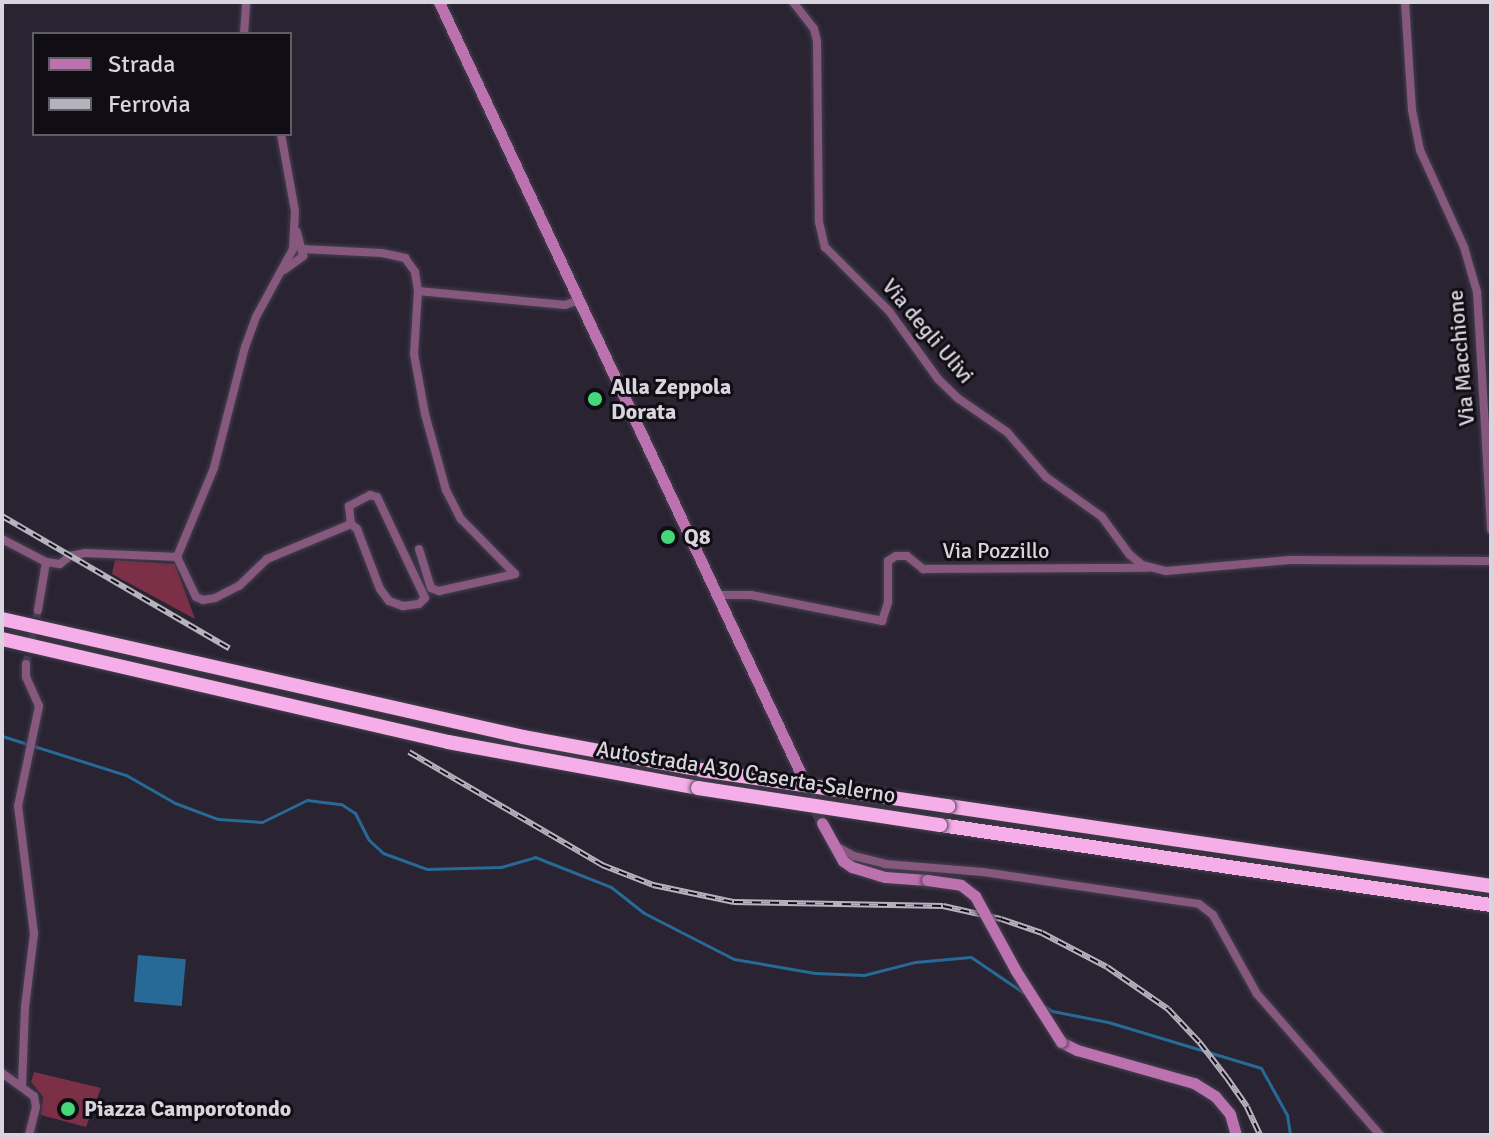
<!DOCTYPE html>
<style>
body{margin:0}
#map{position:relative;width:1493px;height:1137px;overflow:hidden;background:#292332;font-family:Signika,sans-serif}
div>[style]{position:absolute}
.green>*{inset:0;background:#7c3047}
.water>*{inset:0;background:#276a97;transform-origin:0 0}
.stream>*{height:3px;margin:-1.5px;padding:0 1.5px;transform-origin:1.5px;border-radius:1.5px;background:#276a97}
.minor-tunnel>*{height:8px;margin-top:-4px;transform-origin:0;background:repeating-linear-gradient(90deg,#433e4c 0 8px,transparent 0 12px)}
.secondary-tunnel>*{height:11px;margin-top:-5.5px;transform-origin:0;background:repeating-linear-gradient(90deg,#433e4c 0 11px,transparent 0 16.5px)}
.roads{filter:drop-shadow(0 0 2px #453f4e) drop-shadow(0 0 2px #453f4e)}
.minor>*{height:8px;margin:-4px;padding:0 4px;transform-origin:4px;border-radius:4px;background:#87587e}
.secondary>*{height:11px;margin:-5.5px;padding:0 5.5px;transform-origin:5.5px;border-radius:5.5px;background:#bd72b0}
.motorway>*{height:14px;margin:-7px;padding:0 7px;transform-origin:7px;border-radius:7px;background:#f5aee7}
.rail>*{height:6px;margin-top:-3px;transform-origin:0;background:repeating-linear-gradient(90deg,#100e14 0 9px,#b7b3be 0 18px);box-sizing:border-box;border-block:2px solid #b7b3be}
.bridges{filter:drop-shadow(0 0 2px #453f4e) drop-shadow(0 0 2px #453f4e)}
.secondary-bridge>*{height:11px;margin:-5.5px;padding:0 5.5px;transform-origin:5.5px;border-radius:5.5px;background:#bd72b0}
.motorway-bridge>*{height:14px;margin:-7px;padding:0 7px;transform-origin:7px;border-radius:7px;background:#f5aee7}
.dots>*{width:22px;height:22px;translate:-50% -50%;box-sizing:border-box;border:4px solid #100e14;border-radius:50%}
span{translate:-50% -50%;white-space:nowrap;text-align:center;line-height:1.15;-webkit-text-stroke:6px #100e14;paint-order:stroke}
.street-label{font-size:22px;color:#d9d5df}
.poi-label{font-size:22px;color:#d9d5df;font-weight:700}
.left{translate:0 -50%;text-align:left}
.frame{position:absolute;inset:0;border:4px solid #d9d5df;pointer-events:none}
.legend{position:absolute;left:32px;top:32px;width:260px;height:104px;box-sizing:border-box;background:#100e14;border:2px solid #605e65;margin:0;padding:10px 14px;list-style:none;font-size:24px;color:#d9d5df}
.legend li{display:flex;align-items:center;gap:16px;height:40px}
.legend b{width:40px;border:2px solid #605e65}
</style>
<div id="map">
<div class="green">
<div style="clip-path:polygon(115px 560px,175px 564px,195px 619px,112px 574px)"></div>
<div style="clip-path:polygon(34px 1072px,101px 1088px,86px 1127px,41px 1115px,43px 1097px,31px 1082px)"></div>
</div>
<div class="water">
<div style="left:138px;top:955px;width:48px;height:47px;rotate:5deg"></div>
</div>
<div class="stream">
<div style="left:2px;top:736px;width:130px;rotate:17.5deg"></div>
<div style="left:126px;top:775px;width:56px;rotate:29.7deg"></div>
<div style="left:175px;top:803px;width:46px;rotate:20.4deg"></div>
<div style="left:218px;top:819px;width:44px;rotate:3.9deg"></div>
<div style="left:262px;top:822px;width:50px;rotate:-26.1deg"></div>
<div style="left:307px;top:800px;width:34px;rotate:7deg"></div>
<div style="left:341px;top:804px;width:17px;rotate:33deg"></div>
<div style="left:355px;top:813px;width:30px;rotate:63deg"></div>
<div style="left:369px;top:840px;width:19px;rotate:43deg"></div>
<div style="left:383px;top:853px;width:47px;rotate:20deg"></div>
<div style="left:427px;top:869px;width:74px;rotate:-1.5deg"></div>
<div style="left:501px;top:867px;width:35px;rotate:-16deg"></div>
<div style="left:535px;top:857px;width:82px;rotate:21.5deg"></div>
<div style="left:611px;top:887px;width:42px;rotate:38.2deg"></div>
<div style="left:644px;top:913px;width:101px;rotate:27.1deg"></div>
<div style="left:734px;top:959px;width:82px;rotate:9.8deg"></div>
<div style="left:815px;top:973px;width:49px;rotate:2.3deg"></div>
<div style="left:864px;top:975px;width:53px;rotate:-14.3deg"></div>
<div style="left:915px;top:962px;width:56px;rotate:-5.1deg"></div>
<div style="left:971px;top:957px;width:64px;rotate:34.2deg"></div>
<div style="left:1044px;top:1006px;width:9px;rotate:32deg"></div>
<div style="left:1052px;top:1011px;width:57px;rotate:11.1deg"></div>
<div style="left:1108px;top:1022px;width:160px;rotate:16.7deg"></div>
<div style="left:1261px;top:1068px;width:54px;rotate:61deg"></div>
<div style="left:1287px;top:1115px;width:20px;rotate:81deg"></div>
</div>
<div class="minor-tunnel">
<div style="left:26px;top:664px;width:55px;rotate:-77.5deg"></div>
</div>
<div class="secondary-tunnel">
<div style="left:803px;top:780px;width:47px;rotate:66.2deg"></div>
</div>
<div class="roads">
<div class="minor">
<div style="left:793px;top:2px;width:34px;rotate:52deg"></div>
<div style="left:814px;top:29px;width:12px;rotate:76deg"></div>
<div style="left:817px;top:41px;width:181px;rotate:89.4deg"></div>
<div style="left:819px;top:222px;width:26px;rotate:77deg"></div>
<div style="left:825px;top:247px;width:91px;rotate:45deg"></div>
<div style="left:889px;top:311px;width:84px;rotate:54.2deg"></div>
<div style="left:938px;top:379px;width:29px;rotate:44deg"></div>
<div style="left:959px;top:399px;width:58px;rotate:34.5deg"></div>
<div style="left:1007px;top:432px;width:60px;rotate:49.1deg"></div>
<div style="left:1046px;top:477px;width:69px;rotate:35.5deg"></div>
<div style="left:1102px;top:517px;width:46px;rotate:53.9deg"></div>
<div style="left:1129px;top:554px;width:17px;rotate:40deg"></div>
<div style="left:1142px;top:565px;width:25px;rotate:14deg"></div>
<div style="left:1166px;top:571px;width:124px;rotate:-5.1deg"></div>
<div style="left:1290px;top:560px;width:201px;rotate:0.3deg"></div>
<div style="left:1405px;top:2px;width:108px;rotate:86.3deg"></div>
<div style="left:1412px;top:110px;width:41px;rotate:78.7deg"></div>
<div style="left:1420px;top:150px;width:107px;rotate:65.6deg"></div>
<div style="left:1464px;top:247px;width:47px;rotate:73.9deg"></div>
<div style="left:1477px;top:292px;width:238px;rotate:86.6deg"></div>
<div style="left:244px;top:34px;width:32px;rotate:-86deg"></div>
<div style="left:281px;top:134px;width:78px;rotate:79.7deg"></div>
<div style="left:295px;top:211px;width:38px;rotate:93deg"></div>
<div style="left:293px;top:249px;width:77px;rotate:118.6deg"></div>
<div style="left:256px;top:317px;width:32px;rotate:110deg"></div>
<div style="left:245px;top:347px;width:125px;rotate:104.4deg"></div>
<div style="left:214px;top:468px;width:96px;rotate:112.6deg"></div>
<div style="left:177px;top:557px;width:44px;rotate:64.6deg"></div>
<div style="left:196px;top:597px;width:8px;rotate:23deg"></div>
<div style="left:203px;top:600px;width:12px;rotate:-9deg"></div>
<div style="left:215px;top:598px;width:27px;rotate:-27deg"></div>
<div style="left:239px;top:586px;width:39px;rotate:-44deg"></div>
<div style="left:267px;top:559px;width:91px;rotate:-22.6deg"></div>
<div style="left:351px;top:524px;width:8px;rotate:40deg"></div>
<div style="left:357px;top:529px;width:64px;rotate:69deg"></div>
<div style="left:380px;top:589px;width:15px;rotate:53deg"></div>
<div style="left:389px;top:601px;width:15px;rotate:20deg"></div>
<div style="left:403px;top:606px;width:16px;rotate:-7deg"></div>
<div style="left:419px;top:604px;width:8px;rotate:-45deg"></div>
<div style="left:425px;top:598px;width:112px;rotate:-115.4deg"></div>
<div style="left:377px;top:497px;width:7px;rotate:-164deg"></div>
<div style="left:370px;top:495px;width:24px;rotate:152deg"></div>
<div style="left:349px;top:506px;width:18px;rotate:84deg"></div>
<div style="left:302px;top:249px;width:80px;rotate:2.9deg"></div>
<div style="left:382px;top:253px;width:24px;rotate:12deg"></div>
<div style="left:405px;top:258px;width:17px;rotate:54deg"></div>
<div style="left:415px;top:272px;width:19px;rotate:81deg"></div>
<div style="left:418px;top:291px;width:148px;rotate:5.4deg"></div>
<div style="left:565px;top:305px;width:15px;rotate:-20deg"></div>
<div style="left:284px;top:270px;width:24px;rotate:-36deg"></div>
<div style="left:303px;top:256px;width:25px;rotate:-104deg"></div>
<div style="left:418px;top:291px;width:63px;rotate:93.6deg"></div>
<div style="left:414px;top:354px;width:61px;rotate:79.6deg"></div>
<div style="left:425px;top:414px;width:79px;rotate:74.6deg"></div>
<div style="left:446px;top:490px;width:33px;rotate:63deg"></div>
<div style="left:461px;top:519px;width:77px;rotate:45.5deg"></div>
<div style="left:2px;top:539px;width:50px;rotate:27.6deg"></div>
<div style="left:46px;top:562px;width:49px;rotate:99.5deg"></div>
<div style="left:419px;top:549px;width:41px;rotate:72.9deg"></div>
<div style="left:431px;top:588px;width:9px;rotate:21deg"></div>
<div style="left:439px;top:591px;width:78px;rotate:-12.6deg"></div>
<div style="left:46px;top:562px;width:14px;rotate:8deg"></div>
<div style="left:60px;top:564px;width:13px;rotate:-39deg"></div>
<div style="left:70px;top:556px;width:15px;rotate:-11deg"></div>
<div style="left:85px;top:553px;width:92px;rotate:2.5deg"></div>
<div style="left:717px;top:595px;width:34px"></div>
<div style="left:751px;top:595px;width:134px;rotate:11.2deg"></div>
<div style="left:882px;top:621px;width:20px;rotate:-72deg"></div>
<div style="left:888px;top:602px;width:41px;rotate:-90deg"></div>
<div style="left:888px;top:561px;width:9px;rotate:-32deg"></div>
<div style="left:896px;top:556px;width:11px"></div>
<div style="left:907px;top:556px;width:21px;rotate:39deg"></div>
<div style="left:923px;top:569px;width:224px;rotate:-0.3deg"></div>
<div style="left:834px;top:845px;width:23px;rotate:29deg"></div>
<div style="left:854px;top:856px;width:32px;rotate:14deg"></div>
<div style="left:885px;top:864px;width:98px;rotate:4.7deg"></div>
<div style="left:983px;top:872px;width:218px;rotate:8.4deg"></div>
<div style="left:1199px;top:904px;width:18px;rotate:38deg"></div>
<div style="left:1213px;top:915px;width:90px;rotate:60.9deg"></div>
<div style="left:1257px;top:994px;width:187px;rotate:48.9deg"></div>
<div style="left:2px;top:1073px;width:39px;rotate:36deg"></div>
<div style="left:34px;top:1096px;width:11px;rotate:80deg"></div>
<div style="left:36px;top:1107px;width:29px;rotate:104deg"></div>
<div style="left:22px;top:1085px;width:78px;rotate:-87.8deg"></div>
<div style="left:25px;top:1007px;width:74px;rotate:-83deg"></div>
<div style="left:34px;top:934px;width:129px;rotate:-97.1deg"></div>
<div style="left:18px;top:806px;width:102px;rotate:-78.1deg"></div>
<div style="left:39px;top:706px;width:32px;rotate:-114deg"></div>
<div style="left:26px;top:677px;width:13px;rotate:-90deg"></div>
</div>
<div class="secondary">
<div style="left:439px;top:2px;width:850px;rotate:64.88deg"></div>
<div style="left:822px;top:823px;width:43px;rotate:61.1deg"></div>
<div style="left:843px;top:861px;width:11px;rotate:34deg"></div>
<div style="left:852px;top:867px;width:34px;rotate:17deg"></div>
<div style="left:885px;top:877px;width:42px;rotate:4.1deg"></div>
<div style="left:1061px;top:1042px;width:18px;rotate:27deg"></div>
<div style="left:1077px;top:1050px;width:122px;rotate:15.8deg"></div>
<div style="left:1194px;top:1083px;width:25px;rotate:32deg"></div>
<div style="left:1215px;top:1096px;width:23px;rotate:50deg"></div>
<div style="left:1230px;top:1114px;width:22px;rotate:74deg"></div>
</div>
<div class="motorway">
<div style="left:2px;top:619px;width:534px;rotate:12.76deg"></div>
<div style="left:523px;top:737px;width:181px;rotate:10.5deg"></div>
<div style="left:2px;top:639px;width:458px;rotate:13deg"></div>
<div style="left:448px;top:742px;width:254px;rotate:10.4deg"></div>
<div style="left:948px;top:806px;width:549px;rotate:8.38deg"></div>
<div style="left:940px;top:825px;width:557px;rotate:8.26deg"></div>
</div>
</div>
<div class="rail">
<div style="left:2px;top:516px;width:263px;rotate:30.2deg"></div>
<div style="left:409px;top:752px;width:224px;rotate:30.3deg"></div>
<div style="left:602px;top:865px;width:55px;rotate:21.4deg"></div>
<div style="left:653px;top:885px;width:83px;rotate:11.9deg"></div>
<div style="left:734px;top:902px;width:209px;rotate:1.1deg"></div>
<div style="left:943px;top:906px;width:59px;rotate:12.6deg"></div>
<div style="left:1001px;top:919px;width:43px;rotate:18.9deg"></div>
<div style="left:1042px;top:933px;width:73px;rotate:27.6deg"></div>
<div style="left:1107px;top:967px;width:74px;rotate:34.5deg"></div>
<div style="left:1168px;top:1009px;width:47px;rotate:46.7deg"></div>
<div style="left:1200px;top:1043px;width:44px;rotate:52.4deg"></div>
<div style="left:1227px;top:1078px;width:35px;rotate:55deg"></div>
<div style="left:1247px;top:1107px;width:31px;rotate:65deg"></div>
</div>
<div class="bridges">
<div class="secondary-bridge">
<div style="left:927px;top:880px;width:34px;rotate:8deg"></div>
<div style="left:961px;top:885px;width:18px;rotate:38deg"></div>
<div style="left:975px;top:896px;width:85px;rotate:61.3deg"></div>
<div style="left:1016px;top:971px;width:84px;rotate:57.6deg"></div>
</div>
<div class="motorway-bridge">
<div style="left:701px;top:770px;width:250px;rotate:8.3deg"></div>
<div style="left:698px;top:788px;width:245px;rotate:8.7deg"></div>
</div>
</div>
<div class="dots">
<div style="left:595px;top:399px;background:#45d77a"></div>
<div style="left:668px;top:537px;background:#45d77a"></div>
<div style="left:68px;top:1109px;background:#45d77a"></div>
</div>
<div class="street-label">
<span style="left:928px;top:331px;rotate:50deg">Via degli Ulivi</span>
<span style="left:1461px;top:358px;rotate:-95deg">Via Macchione</span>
<span style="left:996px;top:551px">Via Pozzillo</span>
<span style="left:746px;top:772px;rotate:9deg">Autostrada A30 Caserta-Salerno</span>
</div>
<div class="poi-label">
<span class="left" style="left:611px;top:399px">Alla Zeppola<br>Dorata</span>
<span class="left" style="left:684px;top:537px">Q8</span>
<span class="left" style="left:84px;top:1109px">Piazza Camporotondo</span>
</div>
<div class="frame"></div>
<ul class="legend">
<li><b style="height:10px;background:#bd72b0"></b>Strada</li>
<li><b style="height:10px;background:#b7b3be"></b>Ferrovia</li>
</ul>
</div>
